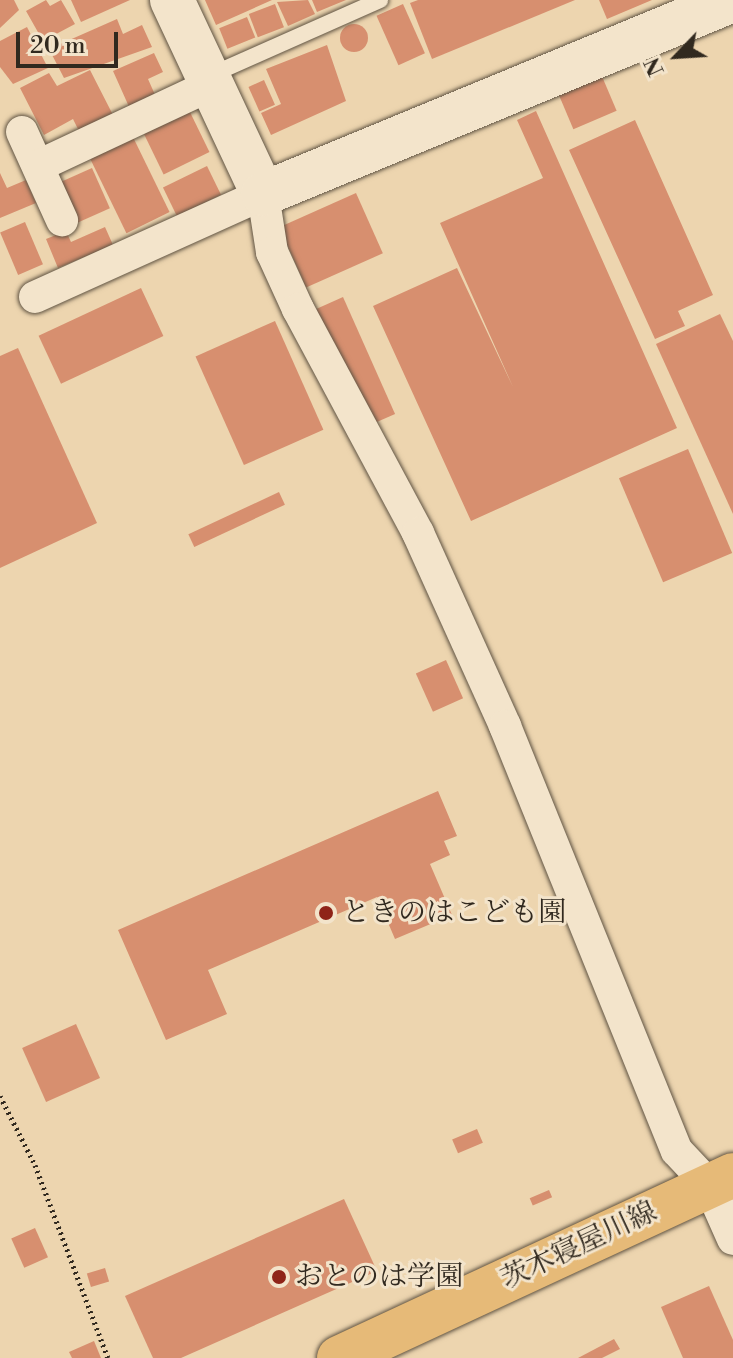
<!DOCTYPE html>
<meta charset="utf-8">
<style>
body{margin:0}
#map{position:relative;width:733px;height:1358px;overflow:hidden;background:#edd5af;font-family:"Libre Bodoni","Noto Serif JP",serif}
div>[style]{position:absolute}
.building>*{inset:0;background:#d78f6f;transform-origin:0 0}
.round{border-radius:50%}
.path>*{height:5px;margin-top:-2.5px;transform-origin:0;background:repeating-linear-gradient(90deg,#31291f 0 2px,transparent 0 6px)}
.roads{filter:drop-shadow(0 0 2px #605443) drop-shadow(0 0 2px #605443)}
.lane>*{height:16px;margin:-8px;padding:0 8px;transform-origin:8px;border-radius:8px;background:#f3e4cb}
.street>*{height:32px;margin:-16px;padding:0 16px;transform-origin:16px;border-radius:16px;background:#f3e4cb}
.secondary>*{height:44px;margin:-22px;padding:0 22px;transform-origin:22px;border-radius:22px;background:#f3e4cb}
.primary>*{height:44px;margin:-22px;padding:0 22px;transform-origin:22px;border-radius:22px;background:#e6ba78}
.dots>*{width:22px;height:22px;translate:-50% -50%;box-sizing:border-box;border:4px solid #f3e4cb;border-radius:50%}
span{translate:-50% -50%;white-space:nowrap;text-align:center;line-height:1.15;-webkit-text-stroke:6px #f3e4cb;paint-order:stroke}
.poi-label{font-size:28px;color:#31291f}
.left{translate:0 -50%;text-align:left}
.street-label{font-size:28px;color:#31291f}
.north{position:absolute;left:637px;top:16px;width:80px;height:80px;-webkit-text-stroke:6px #f3e4cb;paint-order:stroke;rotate:245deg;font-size:22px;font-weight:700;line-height:32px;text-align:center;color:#31291f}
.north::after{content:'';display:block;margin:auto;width:28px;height:36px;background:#31291f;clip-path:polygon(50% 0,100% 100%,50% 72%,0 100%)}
.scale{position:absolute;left:16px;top:32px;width:102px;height:36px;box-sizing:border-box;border:4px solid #31291f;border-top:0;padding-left:10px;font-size:24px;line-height:28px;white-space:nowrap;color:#31291f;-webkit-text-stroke:6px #f3e4cb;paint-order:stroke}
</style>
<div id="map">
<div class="building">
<div style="clip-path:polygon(0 0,14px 0,19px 10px,0 28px)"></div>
<div style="clip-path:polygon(46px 0,50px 6px,61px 0,75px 24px,43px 41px,26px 11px)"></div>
<div style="clip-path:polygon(71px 0,130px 0,81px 22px)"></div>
<div style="clip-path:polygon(205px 0,272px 0,216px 25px)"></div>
<div style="clip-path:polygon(308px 0,315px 14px,288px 26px,277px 2px)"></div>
<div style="clip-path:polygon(312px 0,346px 0,317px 12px)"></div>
<div style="clip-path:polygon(418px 0,575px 0,432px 59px,410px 3px)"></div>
<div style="clip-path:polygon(599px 0,652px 0,607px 19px)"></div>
<div style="left:275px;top:4px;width:25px;height:28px;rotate:69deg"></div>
<div style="left:403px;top:4px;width:54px;height:29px;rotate:66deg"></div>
<div style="left:247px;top:17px;width:22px;height:30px;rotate:68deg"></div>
<div style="clip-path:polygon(117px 19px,123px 34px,142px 25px,152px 47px,64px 78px,49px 49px)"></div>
<div class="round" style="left:340px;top:24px;width:28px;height:28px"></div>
<div style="clip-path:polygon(27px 27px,48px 68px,13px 84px,0 67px,0 41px)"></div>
<div style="clip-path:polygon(327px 45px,346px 101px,271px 135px,261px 113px,281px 104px,266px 69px)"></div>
<div style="clip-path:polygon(154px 53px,163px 72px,148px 79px,156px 97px,130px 109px,113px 71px)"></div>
<div style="clip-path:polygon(90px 70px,113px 115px,79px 131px,73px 119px,44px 135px,20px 88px,49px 73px,57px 86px)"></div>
<div style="left:601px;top:74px;width:40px;height:47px;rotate:67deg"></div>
<div style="left:264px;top:80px;width:27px;height:17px;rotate:66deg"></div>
<div style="left:188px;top:108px;width:49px;height:51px;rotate:64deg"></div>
<div style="clip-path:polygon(536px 111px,677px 428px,471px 521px,373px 306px,457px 268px,513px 387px,440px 223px,543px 178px,517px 120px)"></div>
<div style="clip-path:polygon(635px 120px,713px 295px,678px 311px,685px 326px,655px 339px,569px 150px)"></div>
<div style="left:131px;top:133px;width:88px;height:48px;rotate:64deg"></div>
<div style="left:207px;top:166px;width:32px;height:49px;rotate:64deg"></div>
<div style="left:92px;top:168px;width:44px;height:35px;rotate:66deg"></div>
<div style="clip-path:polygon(0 173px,7px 188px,26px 180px,36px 203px,0 218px)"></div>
<div style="left:356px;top:193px;width:66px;height:84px;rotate:66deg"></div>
<div style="left:25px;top:222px;width:46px;height:27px;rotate:67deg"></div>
<div style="clip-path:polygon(105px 227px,113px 245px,58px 268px,46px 239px,66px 231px,71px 242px)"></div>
<div style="left:141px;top:288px;width:53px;height:113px;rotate:65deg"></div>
<div style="left:343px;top:297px;width:128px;height:33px;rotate:66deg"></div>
<div style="clip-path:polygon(720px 314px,733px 341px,733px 514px,656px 344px)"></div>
<div style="left:275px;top:321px;width:119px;height:87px;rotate:66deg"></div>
<div style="clip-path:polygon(18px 348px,97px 523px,0 568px,0 356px)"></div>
<div style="left:688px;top:449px;width:113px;height:75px;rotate:67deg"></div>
<div style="left:279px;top:492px;width:14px;height:100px;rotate:65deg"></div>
<div style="left:446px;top:660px;width:42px;height:33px;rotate:66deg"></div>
<div style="clip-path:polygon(438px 791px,457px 836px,444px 841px,450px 855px,430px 864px,452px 915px,395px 939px,377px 897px,208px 970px,227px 1014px,166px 1040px,118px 930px)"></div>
<div style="left:76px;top:1024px;width:59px;height:59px;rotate:66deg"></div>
<div style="left:477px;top:1129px;width:15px;height:27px;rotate:67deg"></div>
<div style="left:549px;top:1190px;width:8px;height:21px;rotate:67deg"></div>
<div style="clip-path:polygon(344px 1199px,377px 1271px,181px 1358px,153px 1358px,125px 1296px)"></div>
<div style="left:35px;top:1228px;width:32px;height:26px;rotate:66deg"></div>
<div style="left:105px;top:1268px;width:14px;height:19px;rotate:73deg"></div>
<div style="clip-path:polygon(709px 1286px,733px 1340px,733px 1358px,683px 1358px,661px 1307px)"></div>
<div style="clip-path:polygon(614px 1339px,620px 1349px,602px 1358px,578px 1358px)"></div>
<div style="clip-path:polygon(94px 1341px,101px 1358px,72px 1358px,69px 1352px)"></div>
</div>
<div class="path">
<div style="left:0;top:1096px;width:77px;rotate:63.1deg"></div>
<div style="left:35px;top:1165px;width:206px;rotate:69.3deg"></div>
</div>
<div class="roads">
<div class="lane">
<div style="left:211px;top:75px;width:185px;rotate:-23.9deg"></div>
</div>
<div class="street">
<div style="left:22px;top:132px;width:97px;rotate:65.6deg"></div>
<div style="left:38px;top:166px;width:195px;rotate:-25.1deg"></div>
<div style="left:35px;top:297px;width:250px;rotate:-24.3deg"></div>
<div style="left:263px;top:194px;width:59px;rotate:81.2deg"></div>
<div style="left:272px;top:252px;width:63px;rotate:65.5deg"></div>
<div style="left:298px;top:309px;width:254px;rotate:61.8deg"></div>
<div style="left:418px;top:533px;width:212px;rotate:65.7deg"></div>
<div style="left:505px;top:726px;width:458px;rotate:68deg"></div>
<div style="left:677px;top:1151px;width:47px;rotate:46.7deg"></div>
<div style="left:709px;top:1185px;width:59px;rotate:66deg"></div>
</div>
<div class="secondary">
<div style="left:172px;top:0;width:214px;rotate:64.9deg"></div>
<div style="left:263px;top:194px;width:508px;rotate:-22.43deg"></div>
</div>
<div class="primary">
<div style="left:339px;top:1358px;width:434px;rotate:-24.9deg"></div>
</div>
</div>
<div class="dots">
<div style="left:326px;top:913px;background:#8f2418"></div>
<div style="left:279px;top:1277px;background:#8f2418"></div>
</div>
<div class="poi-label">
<span class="left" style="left:342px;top:913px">ときのはこども園</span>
<span class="left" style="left:295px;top:1277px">おとのは学園</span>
</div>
<div class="street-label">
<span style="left:579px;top:1246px;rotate:-25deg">茨木寝屋川線</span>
</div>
<div class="north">N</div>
<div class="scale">20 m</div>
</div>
